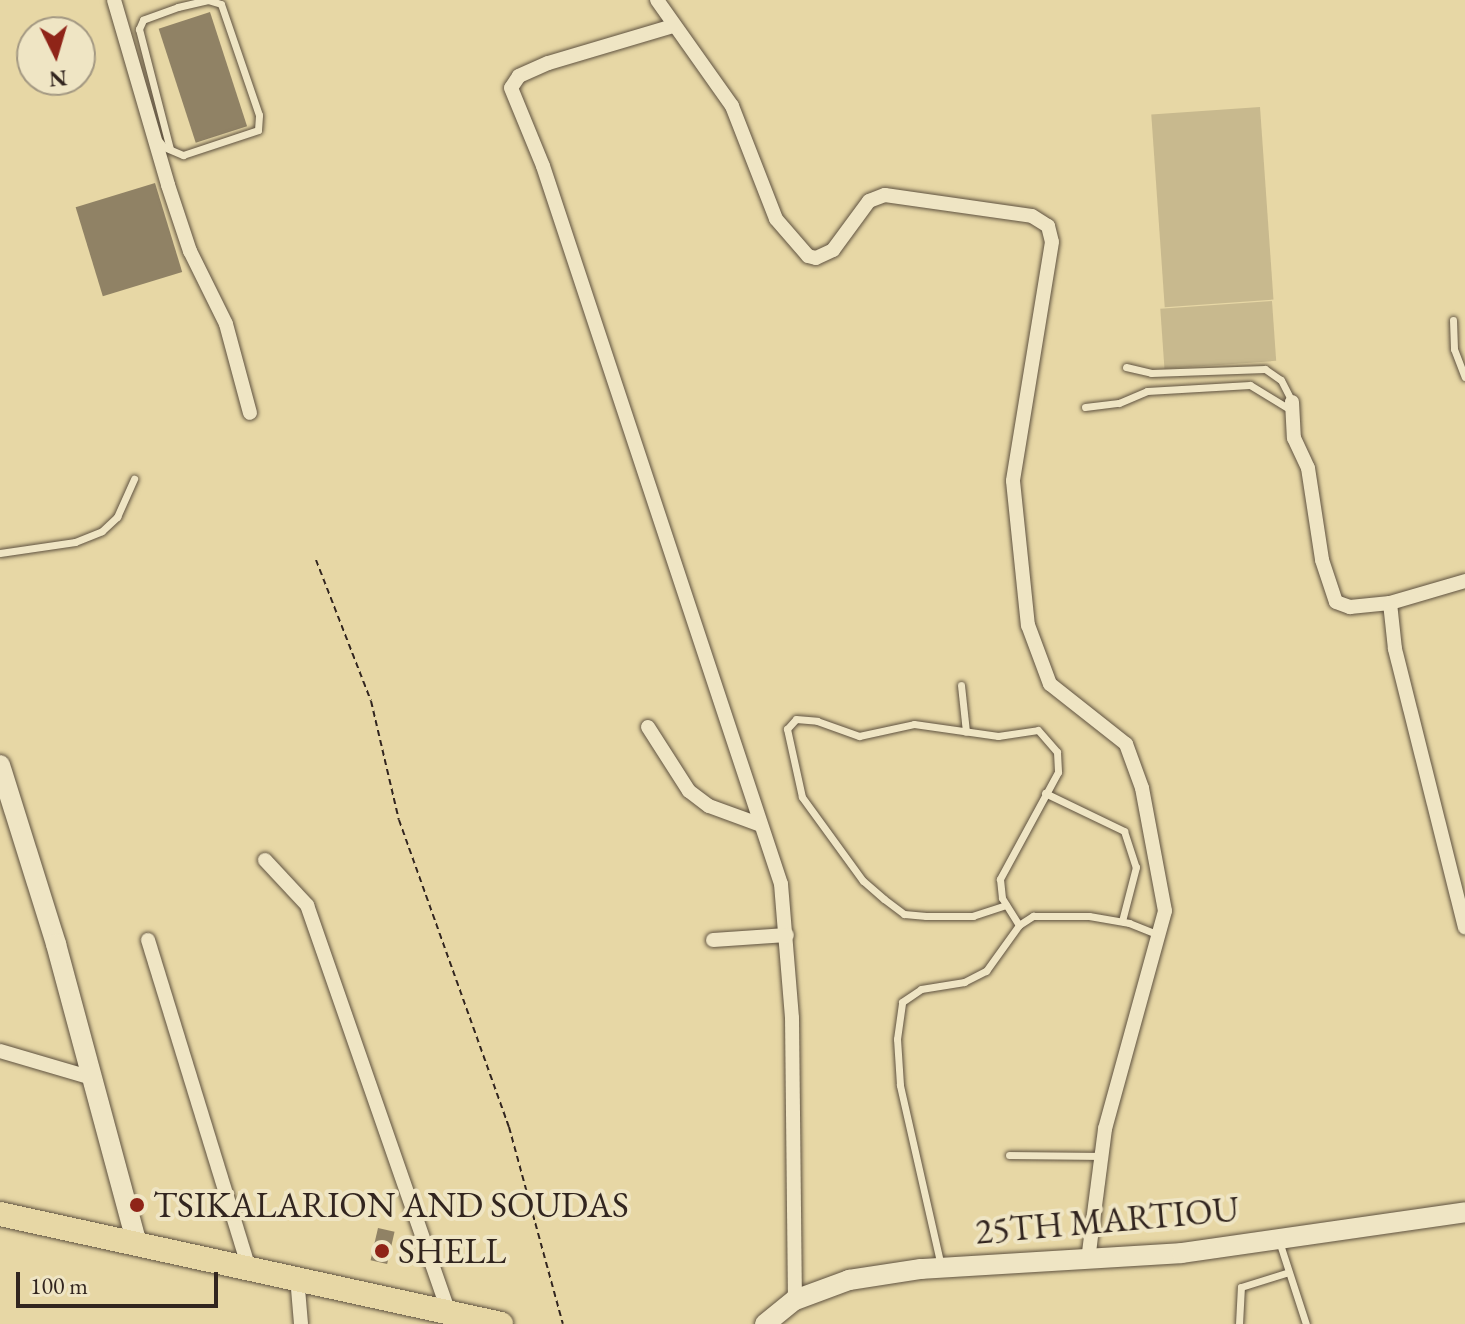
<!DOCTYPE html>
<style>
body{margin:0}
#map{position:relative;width:1465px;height:1324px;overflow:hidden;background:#e7d7a5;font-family:"EB Garamond",serif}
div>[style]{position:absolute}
.green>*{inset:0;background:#c8b98e;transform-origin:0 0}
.building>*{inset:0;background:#908265;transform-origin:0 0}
.path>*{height:2px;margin-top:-1px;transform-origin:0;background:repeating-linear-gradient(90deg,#32251f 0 6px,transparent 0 10px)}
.roads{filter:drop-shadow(0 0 2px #5f5240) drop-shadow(0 0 2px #5f5240)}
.lane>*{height:7px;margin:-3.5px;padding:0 3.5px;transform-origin:3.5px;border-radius:3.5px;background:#efe5c4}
.street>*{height:14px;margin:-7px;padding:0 7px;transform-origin:7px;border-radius:7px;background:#efe5c4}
.secondary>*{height:20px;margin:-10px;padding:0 10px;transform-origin:10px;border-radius:10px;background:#efe5c4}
.primary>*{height:24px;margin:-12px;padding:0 12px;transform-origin:12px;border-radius:12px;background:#e7d7a5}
.dots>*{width:22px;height:22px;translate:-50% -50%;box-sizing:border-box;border:4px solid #efe5c4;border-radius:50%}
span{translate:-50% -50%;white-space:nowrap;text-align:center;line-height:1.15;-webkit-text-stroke:8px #efe5c4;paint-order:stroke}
.poi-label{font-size:36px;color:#32251f}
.left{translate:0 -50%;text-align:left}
.street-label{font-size:36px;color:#32251f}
.north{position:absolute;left:16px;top:16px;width:80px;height:80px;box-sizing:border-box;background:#efe5c4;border:2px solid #a39882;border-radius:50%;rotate:175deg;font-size:22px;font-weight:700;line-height:32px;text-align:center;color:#32251f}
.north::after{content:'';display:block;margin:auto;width:28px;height:36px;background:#8f2418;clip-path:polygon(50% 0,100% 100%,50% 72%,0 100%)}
.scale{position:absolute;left:16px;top:1272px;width:202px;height:36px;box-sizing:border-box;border:4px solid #32251f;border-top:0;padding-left:10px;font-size:24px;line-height:28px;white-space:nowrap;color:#32251f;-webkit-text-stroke:6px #efe5c4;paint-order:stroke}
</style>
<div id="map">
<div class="green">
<div style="left:1260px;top:107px;width:193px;height:109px;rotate:86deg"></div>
<div style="left:1272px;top:301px;width:60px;height:112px;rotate:86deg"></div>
</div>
<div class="building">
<div style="left:210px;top:12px;width:120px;height:54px;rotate:72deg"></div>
<div style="left:155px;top:183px;width:93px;height:83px;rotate:73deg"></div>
<div style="left:378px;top:1228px;width:17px;height:33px;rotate:13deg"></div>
</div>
<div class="path">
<div style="left:316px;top:560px;width:151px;rotate:68.7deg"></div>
<div style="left:371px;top:701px;width:122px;rotate:76.8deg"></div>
<div style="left:399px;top:820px;width:326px;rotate:70.3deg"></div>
<div style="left:509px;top:1127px;width:204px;rotate:74.7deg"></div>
</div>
<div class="roads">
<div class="lane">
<div style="left:159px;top:141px;width:8px;rotate:50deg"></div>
<div style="left:164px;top:147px;width:21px;rotate:23deg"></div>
<div style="left:183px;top:155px;width:79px;rotate:-18.4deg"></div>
<div style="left:258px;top:130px;width:15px;rotate:-86deg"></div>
<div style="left:259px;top:115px;width:117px;rotate:-108.9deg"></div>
<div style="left:221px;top:4px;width:14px;rotate:-163deg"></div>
<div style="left:208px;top:0;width:31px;rotate:167deg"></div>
<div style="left:178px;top:7px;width:37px;rotate:160deg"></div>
<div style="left:143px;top:20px;width:10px;rotate:114deg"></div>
<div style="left:139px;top:29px;width:124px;rotate:75.5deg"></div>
<div style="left:1453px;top:320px;width:29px;rotate:88deg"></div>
<div style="left:1454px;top:349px;width:30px;rotate:69deg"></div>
<div style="left:1126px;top:367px;width:26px;rotate:13deg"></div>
<div style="left:1151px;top:373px;width:114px;rotate:-2deg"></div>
<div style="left:1265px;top:369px;width:19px;rotate:35deg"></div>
<div style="left:1281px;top:380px;width:25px;rotate:63deg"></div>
<div style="left:1085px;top:407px;width:34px;rotate:-7deg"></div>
<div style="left:1119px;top:403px;width:30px;rotate:-23deg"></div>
<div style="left:1147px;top:391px;width:103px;rotate:-3.3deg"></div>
<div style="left:1250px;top:385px;width:48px;rotate:31.4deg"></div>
<div style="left:0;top:553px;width:76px;rotate:-8.3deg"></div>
<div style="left:75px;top:542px;width:29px;rotate:-22deg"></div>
<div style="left:102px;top:531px;width:21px;rotate:-43deg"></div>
<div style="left:117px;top:517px;width:42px;rotate:-65.9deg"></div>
<div style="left:961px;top:685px;width:47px;rotate:83.9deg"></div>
<div style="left:1045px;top:793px;width:88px;rotate:25.7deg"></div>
<div style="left:1124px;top:831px;width:38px;rotate:72deg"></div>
<div style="left:1136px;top:867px;width:56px;rotate:104.5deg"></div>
<div style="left:1006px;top:905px;width:35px;rotate:162deg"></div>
<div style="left:973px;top:916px;width:47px;rotate:180deg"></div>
<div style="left:926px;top:916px;width:22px;rotate:-175deg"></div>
<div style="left:904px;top:914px;width:25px;rotate:-143deg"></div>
<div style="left:884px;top:899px;width:28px;rotate:-139deg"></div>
<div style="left:863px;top:881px;width:104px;rotate:-126deg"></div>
<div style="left:802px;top:797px;width:70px;rotate:-102.4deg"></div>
<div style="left:787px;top:729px;width:13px;rotate:-48deg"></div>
<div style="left:796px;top:719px;width:21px;rotate:5deg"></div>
<div style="left:817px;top:721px;width:45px;rotate:19.7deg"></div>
<div style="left:859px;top:736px;width:56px;rotate:-12.3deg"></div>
<div style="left:914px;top:724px;width:85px;rotate:8.1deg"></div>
<div style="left:998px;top:736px;width:40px;rotate:-8.5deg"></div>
<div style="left:1038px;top:730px;width:29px;rotate:49deg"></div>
<div style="left:1057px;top:752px;width:20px;rotate:87deg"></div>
<div style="left:1058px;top:772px;width:122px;rotate:118.5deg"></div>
<div style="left:1000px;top:879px;width:19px;rotate:84deg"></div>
<div style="left:1002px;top:898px;width:32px;rotate:58deg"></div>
<div style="left:1009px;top:1155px;width:92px;rotate:0.6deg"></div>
<div style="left:1279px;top:1241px;width:87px;rotate:72deg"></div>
<div style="left:941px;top:1266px;width:186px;rotate:-102.8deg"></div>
<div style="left:900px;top:1085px;width:46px;rotate:-93.7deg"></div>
<div style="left:897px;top:1039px;width:37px;rotate:-82deg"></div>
<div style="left:902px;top:1002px;width:23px;rotate:-34deg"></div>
<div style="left:921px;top:989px;width:44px;rotate:-9.2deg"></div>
<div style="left:964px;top:982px;width:25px;rotate:-27deg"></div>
<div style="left:986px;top:971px;width:57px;rotate:-54.3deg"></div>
<div style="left:1019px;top:925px;width:17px;rotate:-33deg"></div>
<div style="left:1033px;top:916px;width:56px"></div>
<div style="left:1089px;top:916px;width:41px;rotate:9.9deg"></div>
<div style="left:1129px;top:923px;width:31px;rotate:22deg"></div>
<div style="left:1239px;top:1324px;width:37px;rotate:-87deg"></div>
<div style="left:1241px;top:1287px;width:47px;rotate:-17.3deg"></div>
</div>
<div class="street">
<div style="left:114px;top:0;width:193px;rotate:73.7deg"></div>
<div style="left:168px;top:185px;width:70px;rotate:71.6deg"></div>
<div style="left:190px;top:251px;width:81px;rotate:63.7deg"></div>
<div style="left:226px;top:324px;width:92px;rotate:74.9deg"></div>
<div style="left:657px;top:0;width:130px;rotate:54.7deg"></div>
<div style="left:732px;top:106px;width:121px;rotate:68.7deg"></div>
<div style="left:776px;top:219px;width:49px;rotate:49.1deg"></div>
<div style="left:808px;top:256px;width:8px;rotate:14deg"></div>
<div style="left:816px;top:258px;width:19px;rotate:-25deg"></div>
<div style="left:833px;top:250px;width:61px;rotate:-53.7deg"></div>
<div style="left:869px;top:201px;width:17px;rotate:-21deg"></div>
<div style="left:885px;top:195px;width:148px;rotate:8.1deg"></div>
<div style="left:1032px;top:216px;width:19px;rotate:32deg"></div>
<div style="left:1048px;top:226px;width:16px;rotate:76deg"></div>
<div style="left:1052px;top:242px;width:242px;rotate:99.3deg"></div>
<div style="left:1013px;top:481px;width:145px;rotate:84.1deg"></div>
<div style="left:1028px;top:625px;width:63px;rotate:69.6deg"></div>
<div style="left:1050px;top:684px;width:97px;rotate:38.3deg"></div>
<div style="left:1126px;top:744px;width:47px;rotate:70deg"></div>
<div style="left:1142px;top:788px;width:125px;rotate:79.4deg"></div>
<div style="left:1165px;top:911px;width:226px;rotate:105.4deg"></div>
<div style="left:1105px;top:1129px;width:132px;rotate:97.4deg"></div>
<div style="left:673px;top:26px;width:130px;rotate:163.5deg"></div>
<div style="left:548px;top:63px;width:32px;rotate:156deg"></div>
<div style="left:519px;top:76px;width:14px;rotate:124deg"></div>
<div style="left:511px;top:88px;width:84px;rotate:67.7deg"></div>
<div style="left:543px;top:166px;width:756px;rotate:71.66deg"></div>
<div style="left:781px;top:884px;width:134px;rotate:85.3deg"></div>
<div style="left:792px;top:1018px;width:282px;rotate:89.4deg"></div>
<div style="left:1292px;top:402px;width:36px;rotate:87deg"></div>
<div style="left:1294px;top:438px;width:33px;rotate:65deg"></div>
<div style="left:1308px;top:468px;width:93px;rotate:81.3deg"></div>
<div style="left:1322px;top:560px;width:44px;rotate:71.6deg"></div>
<div style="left:1336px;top:602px;width:15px;rotate:20deg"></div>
<div style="left:1350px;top:607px;width:40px;rotate:-5.7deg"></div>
<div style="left:1390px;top:603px;width:78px;rotate:-16.3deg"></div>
<div style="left:1390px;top:603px;width:46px;rotate:83.8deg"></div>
<div style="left:1395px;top:649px;width:287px;rotate:75.9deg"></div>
<div style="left:648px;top:727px;width:76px;rotate:57.4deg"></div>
<div style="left:689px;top:791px;width:25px;rotate:37deg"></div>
<div style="left:709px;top:806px;width:55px;rotate:20.1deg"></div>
<div style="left:265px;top:860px;width:62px;rotate:47deg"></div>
<div style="left:307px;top:905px;width:430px;rotate:70.8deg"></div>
<div style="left:148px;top:940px;width:343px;rotate:72.9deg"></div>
<div style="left:713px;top:940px;width:74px;rotate:-3.9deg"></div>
<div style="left:0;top:1051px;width:96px;rotate:16.4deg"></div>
<div style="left:297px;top:1277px;width:47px;rotate:85.1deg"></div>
</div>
<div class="secondary">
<div style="left:0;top:765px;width:188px;rotate:72.6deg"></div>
<div style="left:56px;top:944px;width:311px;rotate:74.9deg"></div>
<div style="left:765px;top:1324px;width:38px;rotate:-39deg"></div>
<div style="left:795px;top:1300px;width:58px;rotate:-20.3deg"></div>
<div style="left:849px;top:1280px;width:73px;rotate:-8.7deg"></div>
<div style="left:921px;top:1269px;width:261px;rotate:-3.5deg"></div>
<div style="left:1182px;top:1253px;width:286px;rotate:-8.2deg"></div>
</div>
<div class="primary">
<div style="left:0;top:1214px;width:513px;rotate:12.38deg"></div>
</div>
</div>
<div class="dots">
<div style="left:137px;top:1205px;background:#8f2418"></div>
<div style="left:382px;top:1251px;background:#8f2418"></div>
</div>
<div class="poi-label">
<span class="left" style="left:153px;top:1205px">TSIKALARION AND SOUDAS</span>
<span class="left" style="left:398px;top:1251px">SHELL</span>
</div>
<div class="street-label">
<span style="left:1107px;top:1220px;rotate:-5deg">25TH MARTIOU</span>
</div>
<div class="north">N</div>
<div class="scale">100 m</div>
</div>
